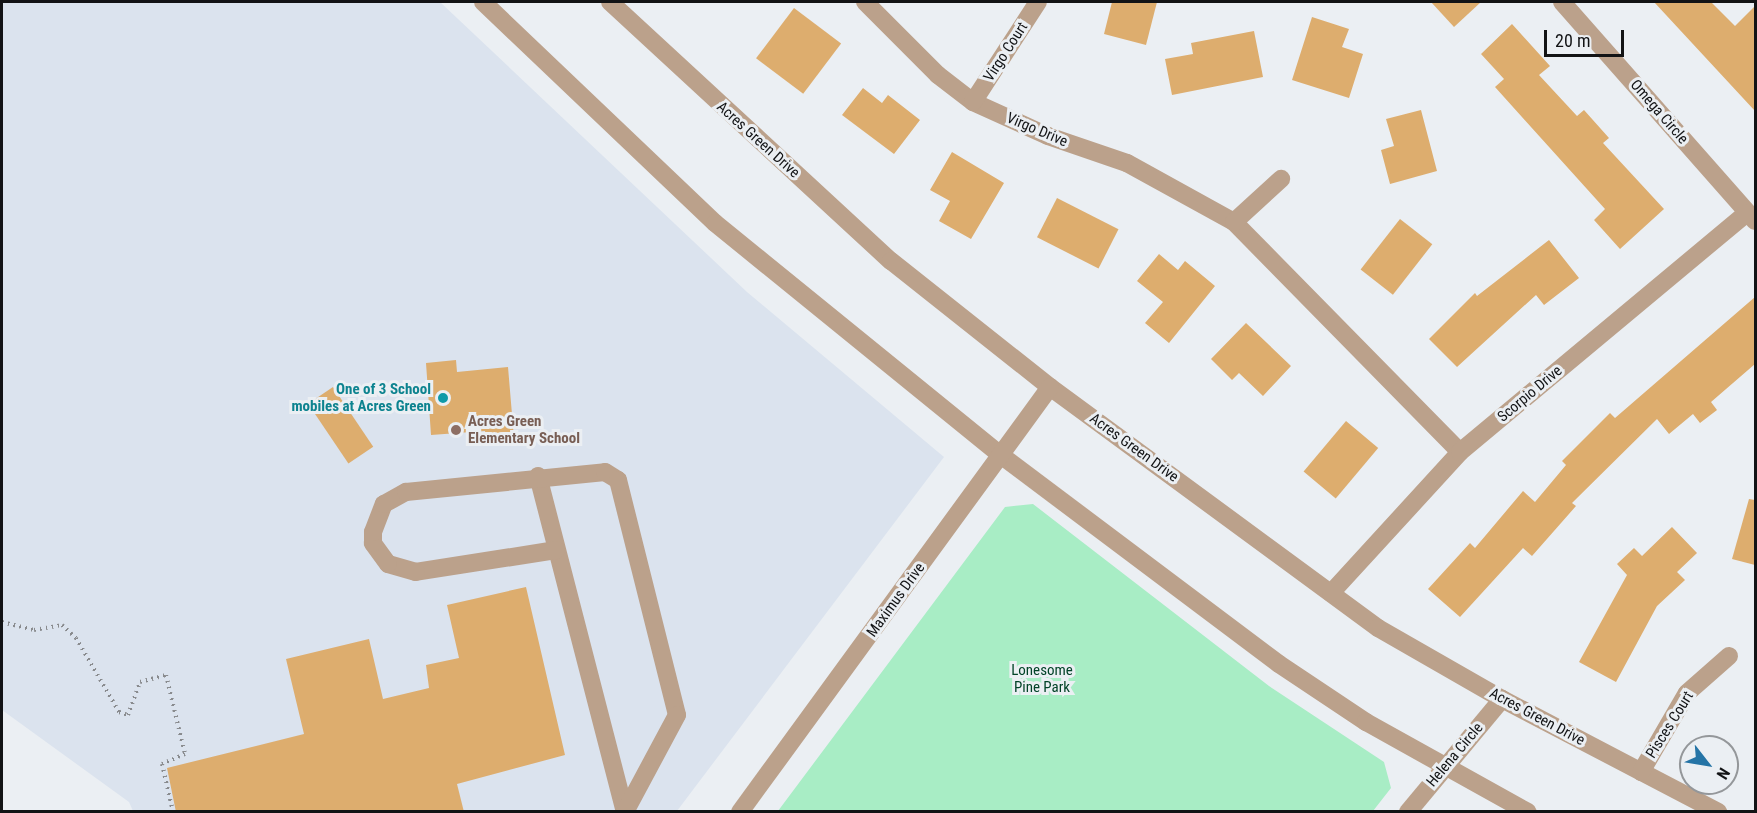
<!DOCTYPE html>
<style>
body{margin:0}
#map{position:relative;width:1757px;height:813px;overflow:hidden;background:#ebeff3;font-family:"Roboto Condensed",sans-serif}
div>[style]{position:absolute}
.built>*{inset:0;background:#dbe3ee}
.green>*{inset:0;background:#a8edc5}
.building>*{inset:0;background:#ddad6e;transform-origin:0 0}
.path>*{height:4px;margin-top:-2px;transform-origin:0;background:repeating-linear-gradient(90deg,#898b8e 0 1.5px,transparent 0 6px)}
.minor>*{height:18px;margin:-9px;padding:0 9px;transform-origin:9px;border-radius:9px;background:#bba18b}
.dots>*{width:16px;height:16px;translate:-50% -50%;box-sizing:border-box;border:3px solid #ebeff3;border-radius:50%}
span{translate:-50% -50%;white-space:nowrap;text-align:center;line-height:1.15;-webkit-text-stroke:6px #ebeff3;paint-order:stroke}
.street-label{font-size:15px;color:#121315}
.culture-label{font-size:15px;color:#0d838f;font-weight:700}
.right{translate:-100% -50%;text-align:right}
.education-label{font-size:15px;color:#785e54;font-weight:700}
.left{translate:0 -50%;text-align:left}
.park-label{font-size:15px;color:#024328}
.frame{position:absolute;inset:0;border:3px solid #121315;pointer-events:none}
.north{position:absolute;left:1679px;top:735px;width:60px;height:60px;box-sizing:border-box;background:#ebeff3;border:2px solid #94979a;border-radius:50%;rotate:121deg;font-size:16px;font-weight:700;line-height:24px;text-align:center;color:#121315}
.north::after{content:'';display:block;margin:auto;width:21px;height:27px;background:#2574a6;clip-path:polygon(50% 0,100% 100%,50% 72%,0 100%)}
.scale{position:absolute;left:1544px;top:30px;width:80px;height:27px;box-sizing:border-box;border:3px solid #121315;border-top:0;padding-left:8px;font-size:18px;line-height:21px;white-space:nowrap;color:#121315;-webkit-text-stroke:4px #ebeff3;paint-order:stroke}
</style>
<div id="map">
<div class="built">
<div style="clip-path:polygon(2px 2px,440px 2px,747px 292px,944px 457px,677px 811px,133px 811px,129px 802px,2px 710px)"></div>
</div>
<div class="green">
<div style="clip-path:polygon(1033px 504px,1269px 686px,1384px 762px,1391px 788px,1373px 811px,778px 811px,1005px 507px)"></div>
</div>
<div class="building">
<div style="clip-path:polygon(1112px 2px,1157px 2px,1146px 45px,1104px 34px)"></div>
<div style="clip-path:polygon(1431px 2px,1481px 2px,1454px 27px)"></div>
<div style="clip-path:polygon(1654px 2px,1711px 2px,1735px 26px,1755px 6px,1755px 111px)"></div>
<div style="left:794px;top:8px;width:59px;height:63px;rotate:37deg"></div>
<div style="clip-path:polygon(1312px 17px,1349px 29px,1342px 47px,1363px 54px,1349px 98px,1292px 80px)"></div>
<div style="clip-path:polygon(1512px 24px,1550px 66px,1539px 75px,1577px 116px,1584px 110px,1609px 138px,1603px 143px,1664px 209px,1620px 249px,1594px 220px,1605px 209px,1495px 87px,1504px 79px,1481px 54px)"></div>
<div style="clip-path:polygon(1254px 31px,1263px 77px,1172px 95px,1165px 59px,1193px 54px,1191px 43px)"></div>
<div style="clip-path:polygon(863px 88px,882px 103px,888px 95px,920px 120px,894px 154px,842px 115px)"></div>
<div style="clip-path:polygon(1421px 110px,1437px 171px,1390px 184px,1381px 150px,1394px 146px,1386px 119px)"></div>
<div style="clip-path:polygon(952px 152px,1004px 183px,971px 239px,939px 221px,950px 201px,930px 190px)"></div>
<div style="left:1057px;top:198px;width:69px;height:44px;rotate:27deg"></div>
<div style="left:1400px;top:219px;width:41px;height:64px;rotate:38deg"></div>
<div style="clip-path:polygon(1549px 240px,1579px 278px,1544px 305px,1536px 295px,1457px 367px,1429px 339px,1475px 293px,1477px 296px)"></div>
<div style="clip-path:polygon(1159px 254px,1178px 270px,1185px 261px,1215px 286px,1169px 343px,1145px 323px,1163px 302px,1137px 281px)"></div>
<div style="clip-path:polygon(1755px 297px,1755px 364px,1711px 402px,1717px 410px,1700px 423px,1693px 414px,1669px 434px,1657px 419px,1572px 503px,1576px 506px,1532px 556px,1523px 548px,1460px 617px,1428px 589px,1470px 543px,1475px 548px,1523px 491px,1535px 502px,1566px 465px,1562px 461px,1610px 413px,1615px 418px)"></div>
<div style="clip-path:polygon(1246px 323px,1291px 366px,1263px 396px,1239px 373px,1232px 380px,1211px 359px)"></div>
<div style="clip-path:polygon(456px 360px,457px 372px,508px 367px,514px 438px,486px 441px,485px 431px,431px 435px,426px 363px)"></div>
<div style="left:333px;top:387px;width:72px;height:30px;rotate:56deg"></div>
<div style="left:1346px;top:421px;width:42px;height:66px;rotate:40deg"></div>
<div style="clip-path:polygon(1749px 499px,1755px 500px,1755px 565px,1732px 559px)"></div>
<div style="clip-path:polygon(1672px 527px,1697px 553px,1677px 572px,1685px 580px,1657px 606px,1616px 682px,1579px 662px,1627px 575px,1617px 564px,1634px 548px,1642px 556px)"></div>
<div style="clip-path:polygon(526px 587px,565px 755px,457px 784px,464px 812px,176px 812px,167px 768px,304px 734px,286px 659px,369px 639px,383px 699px,429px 688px,426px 665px,459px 658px,447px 605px)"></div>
</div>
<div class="path">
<div style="left:2px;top:622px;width:33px;rotate:14deg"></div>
<div style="left:34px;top:630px;width:28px;rotate:-10deg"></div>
<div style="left:62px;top:625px;width:19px;rotate:43deg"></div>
<div style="left:76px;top:638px;width:86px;rotate:59.8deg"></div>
<div style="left:119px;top:712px;width:9px;rotate:18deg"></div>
<div style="left:128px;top:715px;width:35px;rotate:-70deg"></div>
<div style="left:140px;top:682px;width:27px;rotate:-15deg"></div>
<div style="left:166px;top:675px;width:81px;rotate:76.5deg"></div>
<div style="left:185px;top:754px;width:25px;rotate:157deg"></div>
<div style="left:162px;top:764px;width:49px;rotate:77.1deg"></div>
</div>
<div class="minor">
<div style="left:483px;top:2px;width:320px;rotate:43.6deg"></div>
<div style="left:715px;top:223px;width:370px;rotate:39.1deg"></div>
<div style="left:1002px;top:456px;width:346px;rotate:36.9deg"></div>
<div style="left:1279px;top:664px;width:105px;rotate:33.7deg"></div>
<div style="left:1366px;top:722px;width:185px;rotate:29.1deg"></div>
<div style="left:610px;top:2px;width:382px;rotate:42.7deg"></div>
<div style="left:891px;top:261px;width:203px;rotate:38.4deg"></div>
<div style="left:1050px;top:387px;width:407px;rotate:36.3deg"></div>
<div style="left:1378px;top:628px;width:143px;rotate:29.8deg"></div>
<div style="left:1502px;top:699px;width:244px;rotate:27.6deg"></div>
<div style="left:865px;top:2px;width:103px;rotate:45deg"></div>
<div style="left:938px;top:75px;width:44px;rotate:37.6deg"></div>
<div style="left:973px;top:102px;width:82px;rotate:24.4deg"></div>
<div style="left:1048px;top:136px;width:83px;rotate:18.9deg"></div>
<div style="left:1127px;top:163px;width:122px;rotate:28.9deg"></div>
<div style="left:1234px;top:222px;width:322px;rotate:45.5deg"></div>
<div style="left:1562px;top:2px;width:292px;rotate:48.6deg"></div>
<div style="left:973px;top:102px;width:119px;rotate:-57deg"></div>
<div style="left:1234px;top:222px;width:64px;rotate:-42.5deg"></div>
<div style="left:538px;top:476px;width:347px;rotate:75.5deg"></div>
<div style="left:556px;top:550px;width:142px;rotate:171.1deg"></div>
<div style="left:416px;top:572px;width:29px;rotate:-164deg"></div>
<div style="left:388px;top:564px;width:26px;rotate:-126deg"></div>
<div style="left:373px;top:543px;width:11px;rotate:-90deg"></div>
<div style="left:373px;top:532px;width:30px;rotate:-69deg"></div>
<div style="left:384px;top:504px;width:25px;rotate:-29deg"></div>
<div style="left:406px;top:492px;width:200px;rotate:-5.7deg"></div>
<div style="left:605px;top:472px;width:15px;rotate:32deg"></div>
<div style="left:618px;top:480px;width:242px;rotate:75.9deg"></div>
<div style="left:677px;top:715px;width:110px;rotate:118.2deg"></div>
<div style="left:1331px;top:593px;width:191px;rotate:-47.5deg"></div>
<div style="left:1460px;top:452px;width:373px;rotate:-39.8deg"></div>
<div style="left:1641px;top:772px;width:91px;rotate:-59.8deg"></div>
<div style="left:1687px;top:693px;width:56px;rotate:-41.4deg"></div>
<div style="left:740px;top:812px;width:526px;rotate:-53.89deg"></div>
<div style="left:1408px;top:812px;width:147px;rotate:-50.2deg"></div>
</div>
<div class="dots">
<div style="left:443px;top:398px;background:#0f9aa8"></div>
<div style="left:456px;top:430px;background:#8d6e63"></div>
</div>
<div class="street-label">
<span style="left:1006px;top:52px;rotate:-57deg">Virgo Court</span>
<span style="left:1659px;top:112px;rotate:49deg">Omega Circle</span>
<span style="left:1037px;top:130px;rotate:23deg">Virgo Drive</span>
<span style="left:758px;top:140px;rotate:42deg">Acres Green Drive</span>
<span style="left:1530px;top:394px;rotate:-40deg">Scorpio Drive</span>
<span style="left:1134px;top:448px;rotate:36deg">Acres Green Drive</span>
<span style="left:896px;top:600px;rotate:-54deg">Maximus Drive</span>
<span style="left:1537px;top:717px;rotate:28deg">Acres Green Drive</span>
<span style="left:1670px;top:725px;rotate:-58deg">Pisces Court</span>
<span style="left:1455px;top:755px;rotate:-50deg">Helena Circle</span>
</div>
<div class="culture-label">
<span class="right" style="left:431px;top:398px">One of 3 School<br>mobiles at Acres Green</span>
</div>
<div class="education-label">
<span class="left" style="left:468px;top:430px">Acres Green<br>Elementary School</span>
</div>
<div class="park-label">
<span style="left:1042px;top:679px">Lonesome<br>Pine Park</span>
</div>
<div class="frame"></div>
<div class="north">N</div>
<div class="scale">20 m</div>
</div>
